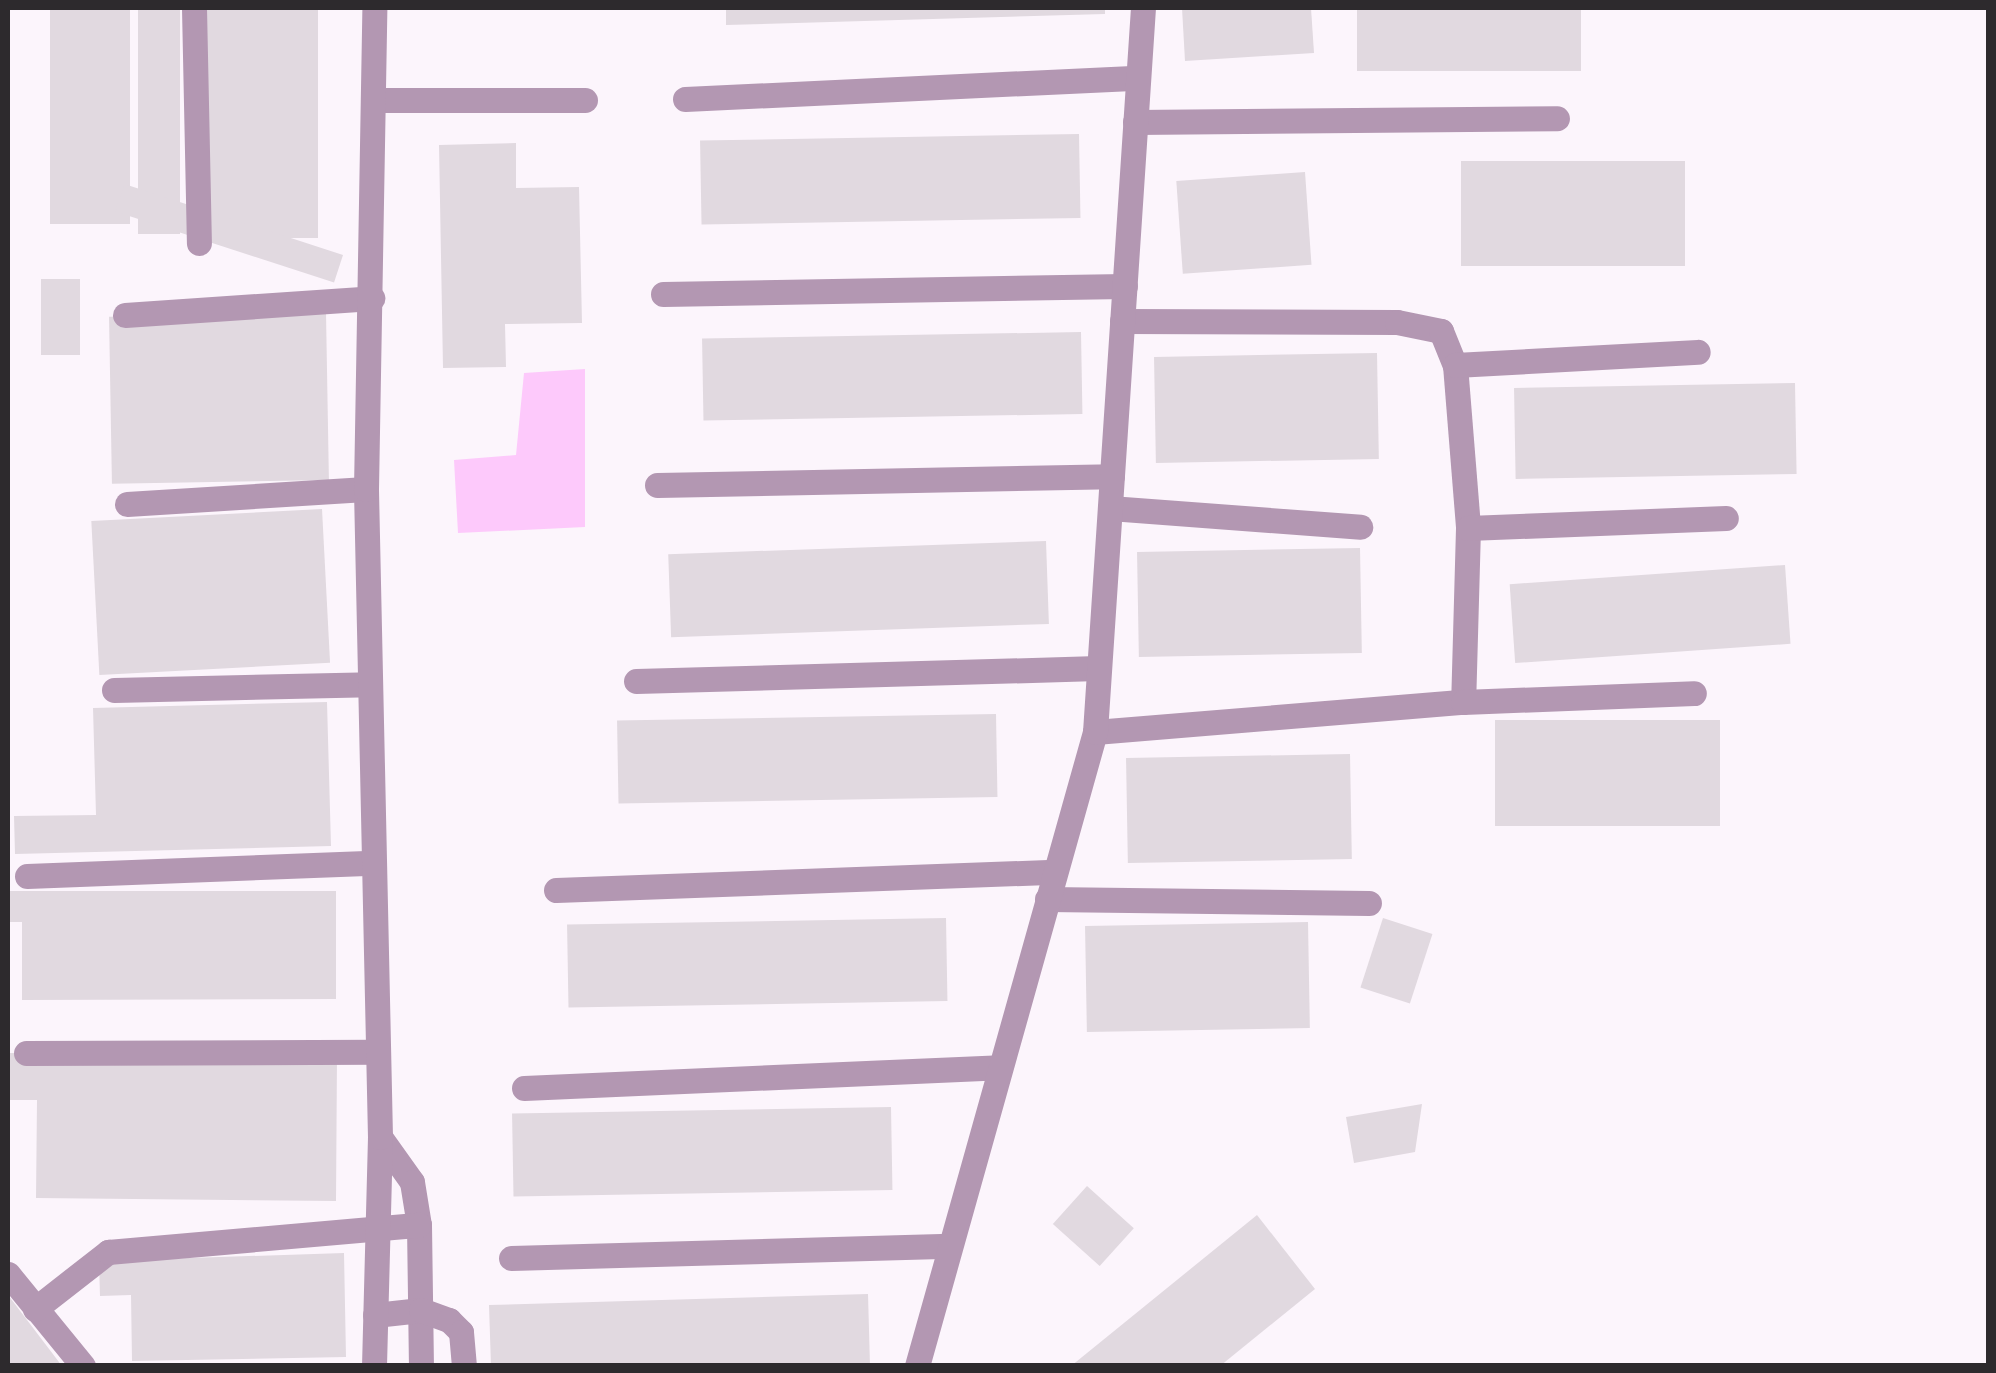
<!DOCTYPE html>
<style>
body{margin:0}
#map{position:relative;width:1996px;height:1373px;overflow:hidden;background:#fcf5fc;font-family:Jost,sans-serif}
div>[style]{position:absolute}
.water>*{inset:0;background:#fdc9fb}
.building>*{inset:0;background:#e1d9e0;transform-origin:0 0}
.minor>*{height:25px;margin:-12.5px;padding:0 12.5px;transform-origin:12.5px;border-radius:12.5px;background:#b397b2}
span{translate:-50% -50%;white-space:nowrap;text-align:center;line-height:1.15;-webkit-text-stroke:8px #fff;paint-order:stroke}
.frame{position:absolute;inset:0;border:10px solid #2d2a2d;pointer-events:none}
</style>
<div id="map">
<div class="water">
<div style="clip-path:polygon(585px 369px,585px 527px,458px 533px,454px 460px,516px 455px,524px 373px)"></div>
</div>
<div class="building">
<div style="left:50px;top:8px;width:80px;height:216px"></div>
<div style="left:138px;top:8px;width:42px;height:226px"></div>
<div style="left:205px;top:8px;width:113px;height:230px"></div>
<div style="clip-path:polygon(726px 8px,1105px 8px,1105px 14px,726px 25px)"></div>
<div style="clip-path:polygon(1182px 8px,1311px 8px,1314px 53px,1185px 61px)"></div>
<div style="left:1357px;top:8px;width:224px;height:63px"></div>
<div style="left:1079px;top:134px;width:84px;height:379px;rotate:89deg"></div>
<div style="clip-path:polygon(516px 143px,516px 188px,579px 187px,582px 323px,505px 324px,506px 367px,443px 368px,439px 145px)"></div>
<div style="left:1685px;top:161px;width:105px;height:224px;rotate:90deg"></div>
<div style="left:1305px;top:172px;width:93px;height:129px;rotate:86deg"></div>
<div style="left:343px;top:255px;width:29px;height:230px;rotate:108deg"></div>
<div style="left:41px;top:279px;width:39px;height:76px"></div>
<div style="left:326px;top:313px;width:167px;height:217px;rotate:89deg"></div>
<div style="left:1081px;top:332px;width:82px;height:379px;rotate:89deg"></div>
<div style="left:1377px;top:353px;width:106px;height:223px;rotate:89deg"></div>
<div style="left:1795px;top:383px;width:91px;height:281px;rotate:89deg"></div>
<div style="left:322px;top:509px;width:154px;height:231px;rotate:87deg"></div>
<div style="left:1046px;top:541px;width:83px;height:378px;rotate:88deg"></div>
<div style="left:1360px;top:548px;width:105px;height:223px;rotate:89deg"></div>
<div style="left:1785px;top:565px;width:79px;height:276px;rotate:86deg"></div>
<div style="clip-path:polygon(327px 702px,331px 846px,15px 854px,14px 816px,96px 815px,93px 708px)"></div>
<div style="left:996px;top:714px;width:83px;height:379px;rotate:89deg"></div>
<div style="left:1720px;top:720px;width:106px;height:225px;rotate:90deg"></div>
<div style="left:1350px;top:754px;width:105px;height:224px;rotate:89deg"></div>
<div style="clip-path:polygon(8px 891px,336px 891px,336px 999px,22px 1000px,22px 922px,8px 922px)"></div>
<div style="left:946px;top:918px;width:83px;height:379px;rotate:89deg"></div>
<div style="left:1383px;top:918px;width:52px;height:73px;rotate:18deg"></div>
<div style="left:1308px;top:922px;width:106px;height:223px;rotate:89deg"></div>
<div style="clip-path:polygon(8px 1053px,337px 1057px,336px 1201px,36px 1198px,37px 1100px,8px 1100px)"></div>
<div style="clip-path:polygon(1422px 1104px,1415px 1152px,1354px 1163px,1346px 1117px)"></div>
<div style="left:891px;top:1107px;width:83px;height:379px;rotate:89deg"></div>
<div style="left:1087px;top:1186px;width:63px;height:51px;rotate:42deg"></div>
<div style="clip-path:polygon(1257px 1215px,1315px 1289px,1220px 1366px,1071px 1366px)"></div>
<div style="clip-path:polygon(344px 1253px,346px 1357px,132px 1361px,131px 1295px,100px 1296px,99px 1261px)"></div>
<div style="clip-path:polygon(868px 1294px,870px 1366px,491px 1366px,489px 1305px)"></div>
<div style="clip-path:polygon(8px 1295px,27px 1320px,62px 1366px,8px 1366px)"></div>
</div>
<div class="minor">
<div style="left:194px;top:8px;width:235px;rotate:88.8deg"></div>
<div style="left:685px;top:99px;width:453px;rotate:-2.7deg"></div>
<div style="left:373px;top:100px;width:212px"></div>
<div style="left:1135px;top:122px;width:422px;rotate:-0.5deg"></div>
<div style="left:663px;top:294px;width:462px;rotate:-1deg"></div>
<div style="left:125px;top:315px;width:248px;rotate:-3.9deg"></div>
<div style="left:1122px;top:321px;width:275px;rotate:0.2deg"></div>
<div style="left:1397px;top:322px;width:45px;rotate:11.6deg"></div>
<div style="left:1441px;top:331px;width:37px;rotate:68deg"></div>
<div style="left:1455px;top:365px;width:164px;rotate:85.4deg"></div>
<div style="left:1468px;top:528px;width:174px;rotate:91.6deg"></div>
<div style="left:1455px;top:365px;width:243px;rotate:-3.1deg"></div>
<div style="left:657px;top:485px;width:455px;rotate:-1.1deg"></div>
<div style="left:127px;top:504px;width:239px;rotate:-3.6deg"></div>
<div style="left:1110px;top:508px;width:251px;rotate:4.3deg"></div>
<div style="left:1468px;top:528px;width:258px;rotate:-2.2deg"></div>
<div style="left:636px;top:681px;width:462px;rotate:-1.6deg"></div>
<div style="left:114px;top:690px;width:256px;rotate:-1.3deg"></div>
<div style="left:1095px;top:732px;width:369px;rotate:-4.7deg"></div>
<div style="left:1463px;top:702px;width:231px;rotate:-2.2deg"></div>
<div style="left:27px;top:876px;width:346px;rotate:-2.2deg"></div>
<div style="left:556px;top:890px;width:499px;rotate:-2.1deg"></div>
<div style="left:1047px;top:899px;width:322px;rotate:0.7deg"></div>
<div style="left:26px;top:1053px;width:349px;rotate:-0.2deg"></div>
<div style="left:524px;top:1088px;width:476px;rotate:-2.5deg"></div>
<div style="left:380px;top:1137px;width:55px;rotate:54.6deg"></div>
<div style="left:412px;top:1182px;width:44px;rotate:80.8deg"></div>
<div style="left:419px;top:1225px;width:141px;rotate:89.2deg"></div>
<div style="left:511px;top:1258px;width:439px;rotate:-1.6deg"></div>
<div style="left:8px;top:1274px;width:119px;rotate:50.8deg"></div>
<div style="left:35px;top:1309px;width:93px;rotate:-38deg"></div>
<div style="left:108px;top:1252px;width:312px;rotate:-5deg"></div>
<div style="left:375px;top:1315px;width:46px;rotate:-6.2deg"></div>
<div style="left:421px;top:1310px;width:30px;rotate:20deg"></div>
<div style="left:449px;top:1320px;width:17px;rotate:45deg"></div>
<div style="left:461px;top:1332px;width:34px;rotate:85deg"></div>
<div style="left:374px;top:1366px;width:229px;rotate:-88.5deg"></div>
<div style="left:380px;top:1137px;width:648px;rotate:-91.24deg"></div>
<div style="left:366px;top:489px;width:481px;rotate:-89deg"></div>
<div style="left:917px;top:1366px;width:659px;rotate:-74.32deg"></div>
<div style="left:1095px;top:732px;width:726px;rotate:-86.21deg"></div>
</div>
<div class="frame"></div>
</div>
